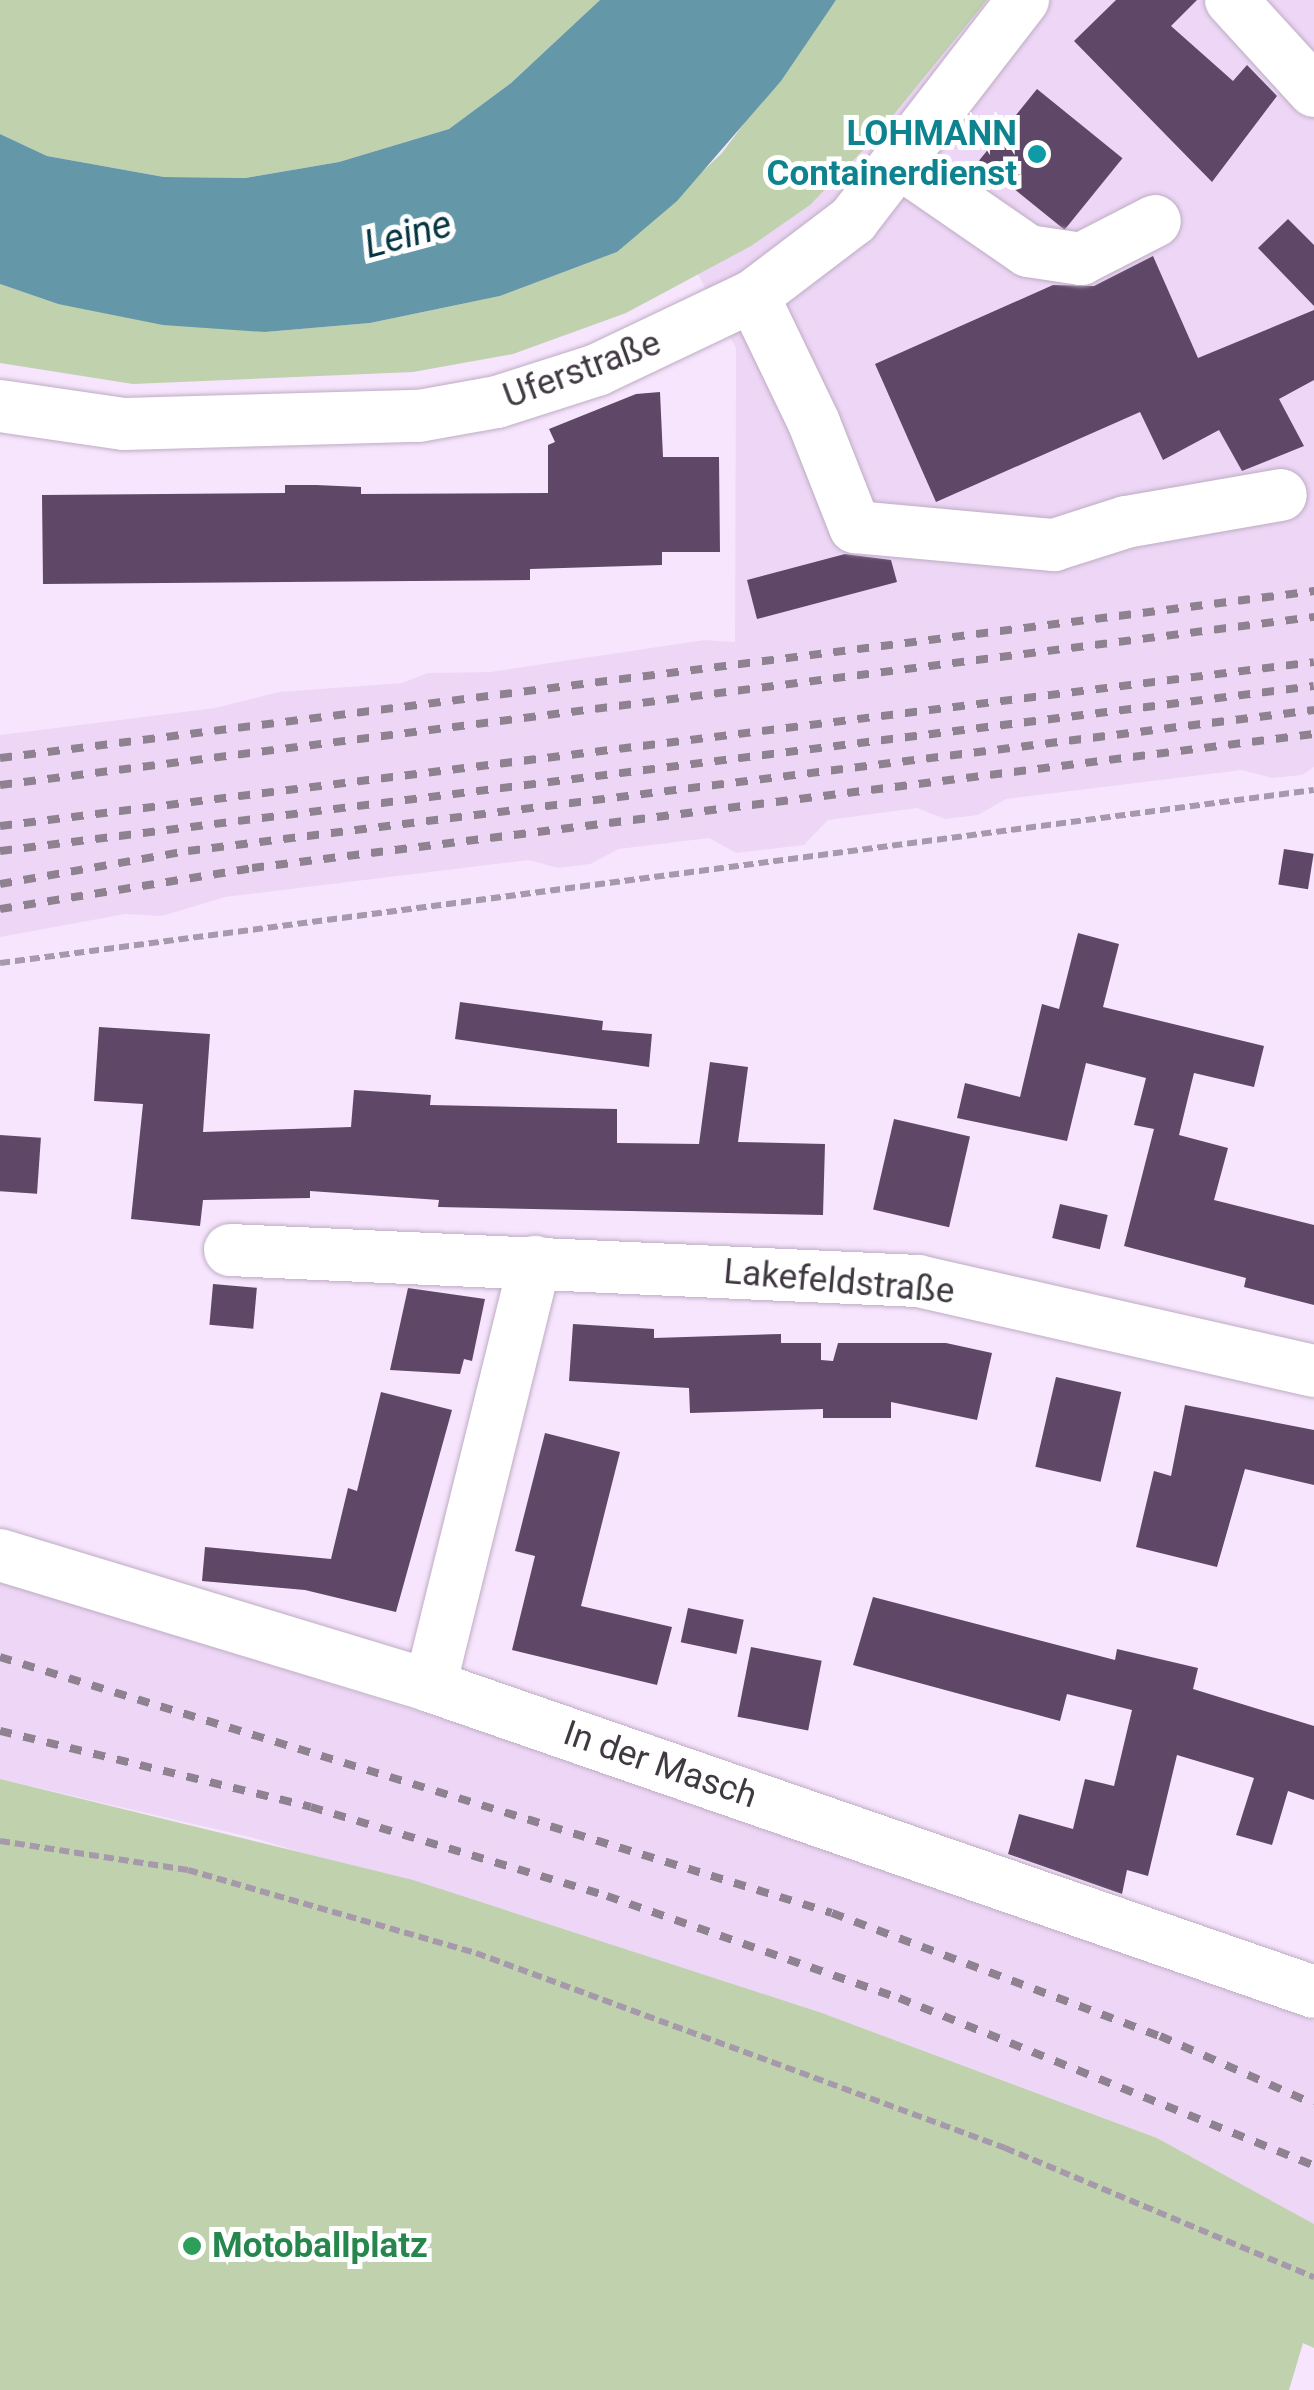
<!DOCTYPE html>
<meta charset="utf-8">
<style>
body{margin:0}
#map{position:relative;width:1314px;height:2390px;overflow:hidden;background:#f7e5fd;font-family:Roboto,sans-serif}
div>[style]{position:absolute}
.built>*{inset:0;background:#eed7f6}
.green>*{inset:0;background:#bfd1ad}
.water>*{inset:0;background:#6497a7}
.building>*{inset:0;background:#5f4767;transform-origin:0 0}
.path>*{height:6px;margin-top:-3px;transform-origin:0;background:repeating-linear-gradient(90deg,#a699ab 0 10px,transparent 0 15px)}
.roads{filter:drop-shadow(0 0 2px #bdacc3) drop-shadow(0 0 2px #bdacc3)}
.minor>*{height:52px;margin:-26px;padding:0 26px;transform-origin:26px;border-radius:26px;background:#fff}
.rail>*{height:8px;margin-top:-4px;transform-origin:0;background:repeating-linear-gradient(90deg,#8e8291 0 12px,transparent 0 24px)}
.dots>*{width:28px;height:28px;translate:-50% -50%;box-sizing:border-box;border:5px solid #fff;border-radius:50%}
span{translate:-50% -50%;white-space:nowrap;text-align:center;line-height:1.15;-webkit-text-stroke:10px #fff;paint-order:stroke}
.culture-label{font-size:35px;color:#0d838f;font-weight:700}
.right{translate:-100% -50%;text-align:right}
.street-label{font-size:35px;color:#403942}
.leisure-label{font-size:35px;color:#27864d;font-weight:700}
.left{translate:0 -50%;text-align:left}
.water-label{font-size:38px;color:#043542;font-style:italic}
</style>
<div id="map">
<div class="built">
<div style="clip-path:polygon(987px 0,1314px 0,1314px 767px,1302px 775px,1272px 778px,1242px 770px,1006px 799px,978px 815px,945px 819px,917px 808px,828px 820px,804px 845px,736px 853px,709px 838px,619px 849px,590px 864px,558px 868px,529px 860px,225px 897px,162px 916px,125px 914px,0 937px,0 735px,215px 708px,279px 692px,402px 683px,428px 673px,490px 672px,705px 640px,735px 642px,736px 348px,698px 274px,810px 205px)"></div>
<div style="clip-path:polygon(0 1581px,685px 1795px,1120px 1943px,1314px 2021px,1314px 2224px,1157px 2138px,822px 2013px,254px 1838px,0 1779px)"></div>
</div>
<div class="green">
<div style="clip-path:polygon(0 0,600px 0,511px 83px,449px 129px,339px 162px,245px 178px,164px 177px,47px 156px,0 134px)"></div>
<div style="clip-path:polygon(836px 0,987px 0,873px 140px,810px 205px,751px 246px,626px 313px,513px 354px,413px 372px,133px 384px,0 363px,0 284px,58px 304px,265px 332px,370px 323px,500px 296px,617px 252px,722px 153px)"></div>
<div style="clip-path:polygon(0 1779px,413px 1880px,822px 2013px,1157px 2138px,1314px 2224px,1314px 2348px,1303px 2343px,1289px 2390px,0 2390px)"></div>
</div>
<div class="water">
<div style="clip-path:polygon(600px 0,836px 0,781px 81px,677px 201px,617px 252px,500px 296px,370px 323px,265px 332px,163px 325px,58px 304px,0 284px,0 134px,47px 156px,164px 177px,245px 178px,339px 162px,449px 129px,511px 83px)"></div>
</div>
<div class="building">
<div style="clip-path:polygon(1116px 0,1197px 0,1171px 26px,1233px 81px,1247px 65px,1277px 96px,1212px 182px,1074px 41px)"></div>
<div style="left:1037px;top:89px;width:110px;height:92px;rotate:39deg"></div>
<div style="clip-path:polygon(1288px 219px,1314px 245px,1314px 306px,1258px 248px)"></div>
<div style="clip-path:polygon(1153px 256px,1198px 358px,1314px 310px,1314px 380px,1279px 399px,1304px 446px,1242px 471px,1219px 430px,1163px 460px,1140px 412px,936px 502px,875px 364px,1053px 285px,1094px 286px)"></div>
<div style="clip-path:polygon(660px 392px,663px 457px,719px 457px,720px 552px,662px 552px,662px 565px,530px 569px,530px 580px,43px 584px,42px 495px,285px 493px,285px 485px,316px 485px,361px 487px,361px 494px,548px 493px,548px 445px,555px 442px,549px 429px,636px 394px)"></div>
<div style="clip-path:polygon(845px 554px,891px 560px,897px 582px,757px 619px,747px 580px)"></div>
<div style="left:1284px;top:849px;width:30px;height:36px;rotate:9deg"></div>
<div style="clip-path:polygon(1078px 933px,1119px 944px,1103px 1007px,1264px 1046px,1254px 1087px,1194px 1073px,1179px 1135px,1228px 1148px,1214px 1200px,1314px 1225px,1314px 1305px,1244px 1287px,1246px 1278px,1124px 1246px,1154px 1129px,1134px 1125px,1146px 1078px,1086px 1063px,1067px 1141px,957px 1118px,965px 1083px,1020px 1097px,1042px 1004px,1059px 1009px)"></div>
<div style="clip-path:polygon(460px 1002px,603px 1021px,602px 1030px,652px 1034px,649px 1067px,455px 1039px)"></div>
<div style="clip-path:polygon(99px 1027px,210px 1034px,203px 1132px,351px 1127px,354px 1090px,431px 1095px,430px 1105px,617px 1109px,617px 1143px,699px 1144px,710px 1062px,748px 1067px,738px 1142px,825px 1144px,823px 1215px,438px 1207px,439px 1200px,310px 1191px,310px 1198px,203px 1200px,200px 1226px,131px 1219px,143px 1104px,94px 1101px)"></div>
<div style="left:894px;top:1119px;width:78px;height:93px;rotate:13deg"></div>
<div style="left:0;top:1135px;width:41px;height:56px;rotate:4deg"></div>
<div style="left:1060px;top:1204px;width:49px;height:35px;rotate:13deg"></div>
<div style="left:213px;top:1284px;width:44px;height:41px;rotate:5deg"></div>
<div style="clip-path:polygon(408px 1288px,485px 1299px,472px 1361px,464px 1359px,460px 1374px,390px 1370px)"></div>
<div style="clip-path:polygon(573px 1324px,654px 1329px,654px 1338px,781px 1334px,781px 1343px,821px 1343px,821px 1360px,833px 1361px,838px 1343px,946px 1343px,992px 1353px,977px 1420px,891px 1402px,891px 1418px,823px 1418px,823px 1409px,690px 1413px,689px 1388px,569px 1381px)"></div>
<div style="left:1056px;top:1377px;width:67px;height:92px;rotate:13deg"></div>
<div style="clip-path:polygon(381px 1392px,452px 1410px,396px 1612px,305px 1590px,202px 1581px,205px 1547px,331px 1559px,348px 1488px,357px 1491px)"></div>
<div style="clip-path:polygon(1185px 1405px,1314px 1430px,1314px 1485px,1245px 1469px,1217px 1567px,1136px 1547px,1154px 1471px,1171px 1476px)"></div>
<div style="clip-path:polygon(545px 1433px,620px 1452px,581px 1606px,672px 1627px,657px 1685px,512px 1650px,535px 1556px,515px 1551px)"></div>
<div style="clip-path:polygon(873px 1597px,1115px 1660px,1117px 1649px,1198px 1668px,1193px 1689px,1314px 1726px,1314px 1800px,1288px 1791px,1272px 1845px,1236px 1835px,1254px 1778px,1177px 1755px,1148px 1876px,1127px 1870px,1122px 1894px,1008px 1854px,1019px 1814px,1073px 1829px,1085px 1779px,1114px 1786px,1132px 1710px,1067px 1694px,1060px 1721px,853px 1665px)"></div>
<div style="left:688px;top:1608px;width:57px;height:35px;rotate:12deg"></div>
<div style="left:751px;top:1647px;width:72px;height:71px;rotate:11deg"></div>
</div>
<div class="path">
<div style="left:0;top:963px;width:1325px;rotate:-7.5deg"></div>
<div style="left:0;top:1841px;width:190px;rotate:8.8deg"></div>
<div style="left:188px;top:1870px;width:300px;rotate:16.1deg"></div>
<div style="left:476px;top:1953px;width:564px;rotate:20.23deg"></div>
<div style="left:1005px;top:2148px;width:335px;rotate:22.7deg"></div>
</div>
<div class="roads">
<div class="minor">
<div style="left:1231px;top:0;width:123px;rotate:47.6deg"></div>
<div style="left:902px;top:164px;width:153px;rotate:34.6deg"></div>
<div style="left:1028px;top:251px;width:54px;rotate:8.6deg"></div>
<div style="left:1081px;top:259px;width:83px;rotate:-27.2deg"></div>
<div style="left:753px;top:296px;width:141px;rotate:64.3deg"></div>
<div style="left:814px;top:423px;width:112px;rotate:68.5deg"></div>
<div style="left:855px;top:527px;width:200px;rotate:5.2deg"></div>
<div style="left:1054px;top:545px;width:76px;rotate:-17.7deg"></div>
<div style="left:1126px;top:522px;width:157px;rotate:-9.9deg"></div>
<div style="left:0;top:406px;width:125px;rotate:8.3deg"></div>
<div style="left:124px;top:424px;width:295px;rotate:-1.6deg"></div>
<div style="left:419px;top:416px;width:79px;rotate:-10.2deg"></div>
<div style="left:497px;top:402px;width:105px;rotate:-17.7deg"></div>
<div style="left:597px;top:370px;width:173px;rotate:-25.4deg"></div>
<div style="left:753px;top:296px;width:126px;rotate:-37.2deg"></div>
<div style="left:853px;top:220px;width:278px;rotate:-52.3deg"></div>
<div style="left:230px;top:1250px;width:689px;rotate:2.58deg"></div>
<div style="left:918px;top:1281px;width:406px;rotate:12.8deg"></div>
<div style="left:0;top:1555px;width:450px;rotate:16.9deg"></div>
<div style="left:430px;top:1686px;width:935px;rotate:19.09deg"></div>
<div style="left:430px;top:1686px;width:437px;rotate:-76.1deg"></div>
</div>
</div>
<div class="rail">
<div style="left:0;top:758px;width:1325px;rotate:-7.24deg"></div>
<div style="left:0;top:785px;width:1325px;rotate:-7.29deg"></div>
<div style="left:0;top:826px;width:1324px;rotate:-7.11deg"></div>
<div style="left:0;top:851px;width:1324px;rotate:-7.16deg"></div>
<div style="left:0;top:884px;width:191px;rotate:-10deg"></div>
<div style="left:188px;top:851px;width:1135px;rotate:-7.14deg"></div>
<div style="left:0;top:909px;width:255px;rotate:-9.2deg"></div>
<div style="left:252px;top:868px;width:1070px;rotate:-7.19deg"></div>
<div style="left:0;top:1657px;width:870px;rotate:17.1deg"></div>
<div style="left:832px;top:1913px;width:350px;rotate:20.6deg"></div>
<div style="left:1160px;top:2036px;width:168px;rotate:23.8deg"></div>
<div style="left:0;top:1731px;width:320px;rotate:13.7deg"></div>
<div style="left:311px;top:1807px;width:309px;rotate:16.7deg"></div>
<div style="left:607px;top:1896px;width:309px;rotate:19.3deg"></div>
<div style="left:899px;top:1998px;width:448px;rotate:22deg"></div>
</div>
<div class="dots">
<div style="left:1037px;top:154px;background:#0f9aa8"></div>
<div style="left:192px;top:2246px;background:#2e9e5b"></div>
</div>
<div class="culture-label">
<span class="right" style="left:1017px;top:154px">LOHMANN<br>Containerdienst</span>
</div>
<div class="street-label">
<span style="left:582px;top:370px;rotate:-20deg">Uferstraße</span>
<span style="left:839px;top:1282px;rotate:5deg">Lakefeldstraße</span>
<span style="left:660px;top:1765px;rotate:19deg">In der Masch</span>
</div>
<div class="leisure-label">
<span class="left" style="left:212px;top:2246px">Motoballplatz</span>
</div>
<div class="water-label">
<span style="left:408px;top:235px;rotate:-15deg">Leine</span>
</div>
</div>
